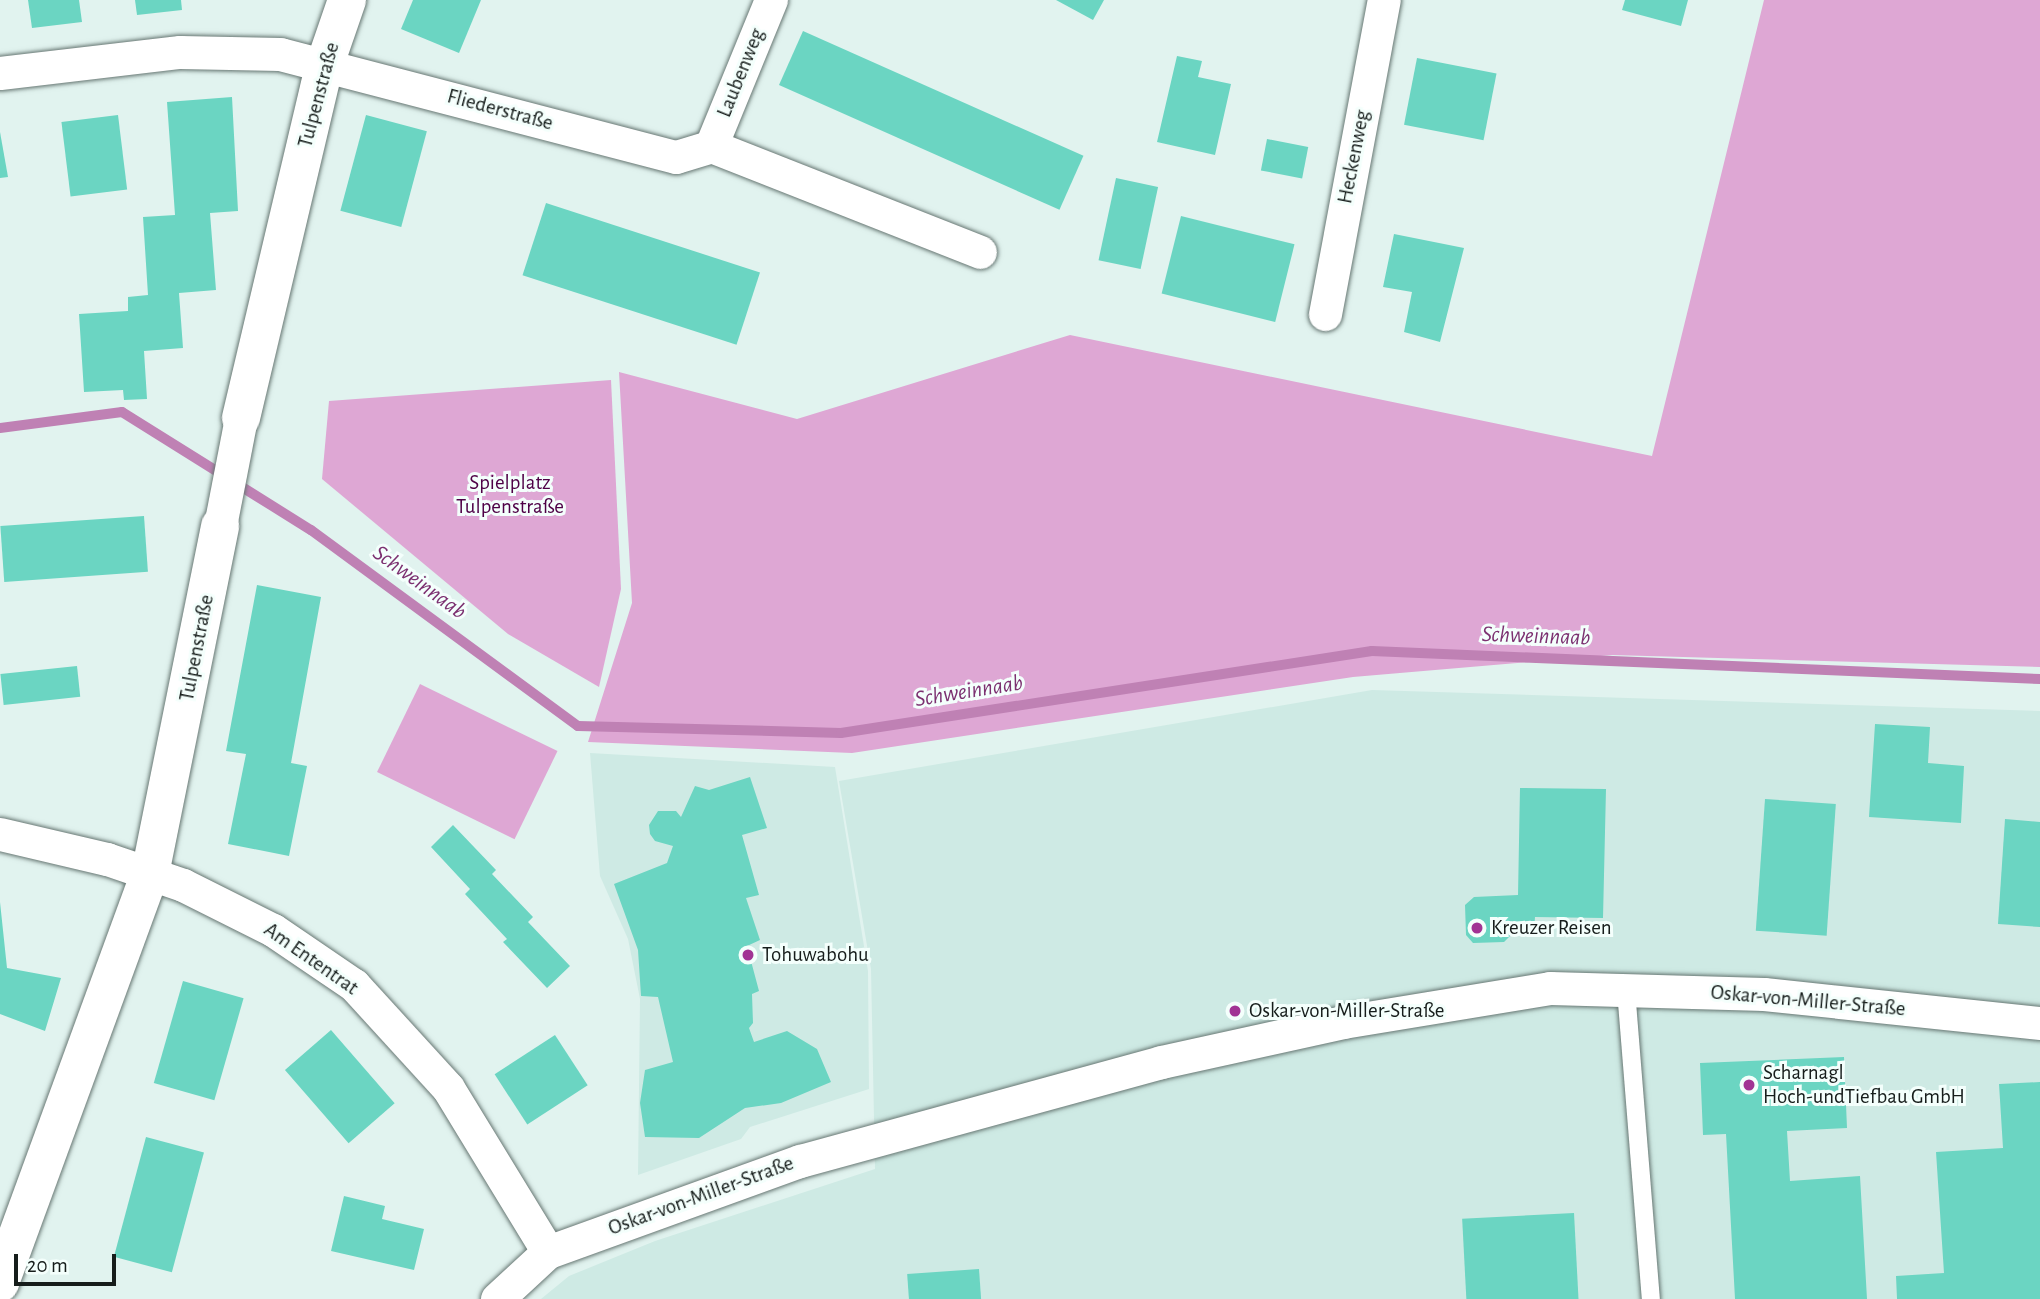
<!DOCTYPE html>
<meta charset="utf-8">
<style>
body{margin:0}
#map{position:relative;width:2040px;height:1299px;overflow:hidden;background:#e1f3ef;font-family:"Alegreya Sans",sans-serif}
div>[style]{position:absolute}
.built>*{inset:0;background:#ceeae4}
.green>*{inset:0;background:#dea7d4;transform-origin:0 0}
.stream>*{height:10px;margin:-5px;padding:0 5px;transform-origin:5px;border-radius:5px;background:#bf81b4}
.building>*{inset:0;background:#6bd5c2;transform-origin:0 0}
.roads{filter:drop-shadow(0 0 2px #677773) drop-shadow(0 0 2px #677773)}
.service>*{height:18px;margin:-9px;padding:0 9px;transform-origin:9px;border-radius:9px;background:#fff}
.minor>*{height:33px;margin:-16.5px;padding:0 16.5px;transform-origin:16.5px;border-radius:16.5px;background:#fff}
.tertiary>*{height:38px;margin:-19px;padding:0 19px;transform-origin:19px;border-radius:19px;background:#fff}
.dots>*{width:19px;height:19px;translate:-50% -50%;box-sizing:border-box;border:4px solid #f4fffc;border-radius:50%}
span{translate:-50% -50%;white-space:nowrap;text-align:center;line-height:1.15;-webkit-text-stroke:6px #f4fffc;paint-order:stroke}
.street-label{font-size:21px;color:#161d1b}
.park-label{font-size:21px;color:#4e0046}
.poi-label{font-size:21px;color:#161d1b}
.left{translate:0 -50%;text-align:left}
.water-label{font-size:23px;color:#7c3171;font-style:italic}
.scale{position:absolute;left:14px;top:1254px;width:102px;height:32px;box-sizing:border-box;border:4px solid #161d1b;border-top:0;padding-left:9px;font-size:21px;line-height:24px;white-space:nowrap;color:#161d1b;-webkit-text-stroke:5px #f4fffc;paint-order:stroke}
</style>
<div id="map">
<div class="built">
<div style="clip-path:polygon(1372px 690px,2040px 711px,2040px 1299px,541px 1299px,569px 1276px,655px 1241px,875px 1169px,871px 969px,839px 781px)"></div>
<div style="clip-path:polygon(590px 753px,835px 767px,868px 971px,869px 1089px,750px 1127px,741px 1139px,638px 1175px,640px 999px,628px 939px,600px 876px)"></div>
</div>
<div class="green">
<div style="clip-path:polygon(1764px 0,2040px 0,2040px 667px,1612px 655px,1353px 677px,852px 753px,588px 742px,632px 603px,619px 372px,797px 419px,1070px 335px,1652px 456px)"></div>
<div style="clip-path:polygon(611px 380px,621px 589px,599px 687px,508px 634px,322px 479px,329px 401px)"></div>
<div style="left:420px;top:684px;width:153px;height:98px;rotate:26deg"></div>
</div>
<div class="stream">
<div style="left:0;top:428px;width:123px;rotate:-7.5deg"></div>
<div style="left:122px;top:412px;width:223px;rotate:32deg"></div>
<div style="left:311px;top:530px;width:331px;rotate:36.3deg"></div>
<div style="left:578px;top:726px;width:263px;rotate:1.5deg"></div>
<div style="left:841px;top:733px;width:537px;rotate:-8.78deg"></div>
<div style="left:1372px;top:651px;width:669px;rotate:2.4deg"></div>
</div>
<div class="building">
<div style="clip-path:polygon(28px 0,79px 0,82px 22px,32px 28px)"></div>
<div style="clip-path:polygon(135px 0,181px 0,182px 10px,137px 15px)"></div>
<div style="clip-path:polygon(413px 0,481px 0,459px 53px,401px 29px)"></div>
<div style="clip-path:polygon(1056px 0,1104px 0,1093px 20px)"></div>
<div style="clip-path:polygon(1625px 0,1688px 0,1681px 26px,1622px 10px)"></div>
<div style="left:803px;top:31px;width:307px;height:59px;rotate:24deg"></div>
<div style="clip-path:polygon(1177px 56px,1202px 61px,1198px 77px,1231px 84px,1215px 155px,1157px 142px)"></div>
<div style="left:1417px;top:58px;width:81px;height:68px;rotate:11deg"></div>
<div style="clip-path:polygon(232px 97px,238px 211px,210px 213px,216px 290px,179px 293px,183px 348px,144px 351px,147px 399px,124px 400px,123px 390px,84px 392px,79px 314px,128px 311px,128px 297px,148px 295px,143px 217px,175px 215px,167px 102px)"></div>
<div style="left:118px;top:115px;width:75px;height:57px;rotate:83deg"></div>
<div style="left:366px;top:115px;width:63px;height:99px;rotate:15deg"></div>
<div style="clip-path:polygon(0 132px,8px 177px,0 178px)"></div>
<div style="left:1267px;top:139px;width:42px;height:32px;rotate:11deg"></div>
<div style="left:1116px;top:178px;width:43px;height:84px;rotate:12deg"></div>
<div style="left:546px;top:203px;width:225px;height:76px;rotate:18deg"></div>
<div style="left:1181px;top:216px;width:117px;height:80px;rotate:14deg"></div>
<div style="clip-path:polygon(1394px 234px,1464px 248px,1440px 342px,1404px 332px,1412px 292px,1383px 287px)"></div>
<div style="left:144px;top:516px;width:56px;height:144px;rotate:86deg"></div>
<div style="clip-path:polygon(257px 585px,321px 597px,291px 763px,307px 766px,289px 856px,228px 844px,246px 754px,226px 751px)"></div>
<div style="left:77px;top:666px;width:31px;height:77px;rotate:84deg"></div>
<div style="clip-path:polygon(1875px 724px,1930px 727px,1928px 763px,1964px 766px,1961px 823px,1869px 817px)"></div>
<div style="clip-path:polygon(750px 777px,767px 828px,742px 835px,759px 895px,746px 898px,760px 940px,747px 946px,759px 991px,752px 994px,753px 1023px,749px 1028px,754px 1042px,787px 1031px,817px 1049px,831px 1082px,781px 1103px,745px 1108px,699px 1138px,645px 1137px,640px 1103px,645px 1070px,673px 1062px,658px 997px,641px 996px,638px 950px,614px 884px,667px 863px,673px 846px,655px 841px,650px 834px,649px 825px,658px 811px,676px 811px,681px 817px,695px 786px,709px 790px)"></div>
<div style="clip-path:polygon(1520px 788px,1606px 789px,1603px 918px,1535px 917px,1534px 932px,1513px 933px,1504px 942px,1473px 943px,1466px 935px,1465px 905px,1474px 897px,1518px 895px)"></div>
<div style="left:1765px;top:799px;width:71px;height:132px;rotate:4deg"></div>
<div style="clip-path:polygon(2005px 819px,2040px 822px,2040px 927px,1998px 924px)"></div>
<div style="clip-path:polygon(453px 825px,496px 870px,492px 874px,533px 917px,528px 922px,570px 966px,547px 988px,503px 942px,507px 939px,465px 894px,470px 889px,431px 847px)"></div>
<div style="clip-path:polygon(0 902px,7px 968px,61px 978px,45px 1031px,0 1014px)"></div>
<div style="left:183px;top:981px;width:63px;height:106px;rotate:16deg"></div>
<div style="left:331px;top:1030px;width:97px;height:61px;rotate:49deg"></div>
<div style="left:555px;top:1035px;width:60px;height:72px;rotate:57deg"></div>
<div style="clip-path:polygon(1844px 1057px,1847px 1128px,1787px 1131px,1790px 1181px,1860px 1176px,1867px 1299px,1735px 1299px,1726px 1134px,1703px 1135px,1700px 1063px)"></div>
<div style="clip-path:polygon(2040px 1082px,2040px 1299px,1897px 1299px,1896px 1276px,1944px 1273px,1936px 1152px,2003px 1148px,1999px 1084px)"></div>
<div style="left:146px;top:1137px;width:60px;height:124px;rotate:15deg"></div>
<div style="clip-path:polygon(344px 1196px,385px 1206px,382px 1219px,424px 1229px,414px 1270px,331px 1251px)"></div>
<div style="left:1574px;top:1213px;width:86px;height:112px;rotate:87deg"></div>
<div style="left:979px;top:1269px;width:30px;height:72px;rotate:86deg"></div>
</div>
<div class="roads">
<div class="service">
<div style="left:1626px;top:990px;width:310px;rotate:85.4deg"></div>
</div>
<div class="minor">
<div style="left:0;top:73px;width:181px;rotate:-6.7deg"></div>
<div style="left:180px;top:52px;width:100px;rotate:1.1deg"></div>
<div style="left:280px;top:54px;width:409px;rotate:14.6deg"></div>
<div style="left:676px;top:157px;width:37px;rotate:-17deg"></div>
<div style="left:711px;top:146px;width:289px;rotate:21.5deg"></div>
<div style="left:711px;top:146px;width:158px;rotate:-67.7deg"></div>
<div style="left:1325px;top:314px;width:319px;rotate:-79.4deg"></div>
<div style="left:220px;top:526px;width:110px;rotate:-79deg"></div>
<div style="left:0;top:834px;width:110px;rotate:13.2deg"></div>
<div style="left:107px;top:859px;width:80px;rotate:18.9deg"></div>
<div style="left:183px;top:885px;width:101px;rotate:26.6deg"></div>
<div style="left:273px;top:930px;width:98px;rotate:34.2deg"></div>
<div style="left:354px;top:985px;width:139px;rotate:47.6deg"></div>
<div style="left:448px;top:1088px;width:192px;rotate:58.6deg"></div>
<div style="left:497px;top:1299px;width:69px;rotate:-42.7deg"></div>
<div style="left:548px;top:1252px;width:268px;rotate:-19.9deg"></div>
<div style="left:800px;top:1161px;width:374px;rotate:-15.3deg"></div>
<div style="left:1161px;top:1062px;width:186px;rotate:-12.4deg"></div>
<div style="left:1343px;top:1022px;width:210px;rotate:-9.3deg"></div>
<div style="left:1550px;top:988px;width:214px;rotate:1.6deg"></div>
<div style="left:1764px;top:994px;width:278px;rotate:6deg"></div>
</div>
<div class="tertiary">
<div style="left:241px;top:418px;width:364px;rotate:-76.7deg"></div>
<div style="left:325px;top:64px;width:68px;rotate:-71deg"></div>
<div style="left:0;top:1283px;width:436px;rotate:-69.9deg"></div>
<div style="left:150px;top:874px;width:355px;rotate:-78.6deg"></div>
</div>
</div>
<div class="dots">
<div style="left:1477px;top:928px;background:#a13494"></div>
<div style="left:748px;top:955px;background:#a13494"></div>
<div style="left:1235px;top:1011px;background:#a13494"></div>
<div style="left:1749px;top:1085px;background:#a13494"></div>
</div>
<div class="street-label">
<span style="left:741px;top:73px;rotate:-68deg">Laubenweg</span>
<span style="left:319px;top:95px;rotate:-75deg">Tulpenstraße</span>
<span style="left:500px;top:110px;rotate:15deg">Fliederstraße</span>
<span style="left:1354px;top:157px;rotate:-79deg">Heckenweg</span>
<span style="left:197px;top:648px;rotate:-79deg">Tulpenstraße</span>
<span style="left:311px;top:959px;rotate:35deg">Am Ententrat</span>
<span style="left:1808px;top:1001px;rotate:5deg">Oskar-von-Miller-Straße</span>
<span style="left:701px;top:1196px;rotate:-20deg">Oskar-von-Miller-Straße</span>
</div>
<div class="park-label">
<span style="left:510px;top:495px">Spielplatz<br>Tulpenstraße</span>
</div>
<div class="poi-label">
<span class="left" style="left:1491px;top:928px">Kreuzer Reisen</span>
<span class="left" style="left:762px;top:955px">Tohuwabohu</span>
<span class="left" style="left:1249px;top:1011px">Oskar-von-Miller-Straße</span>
<span class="left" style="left:1763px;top:1085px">Scharnagl<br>Hoch-undTiefbau GmbH</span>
</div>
<div class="water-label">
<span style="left:419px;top:583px;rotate:36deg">Schweinnaab</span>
<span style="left:1536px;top:637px;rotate:2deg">Schweinnaab</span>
<span style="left:969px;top:692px;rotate:-9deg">Schweinnaab</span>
</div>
<div class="scale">20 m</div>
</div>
